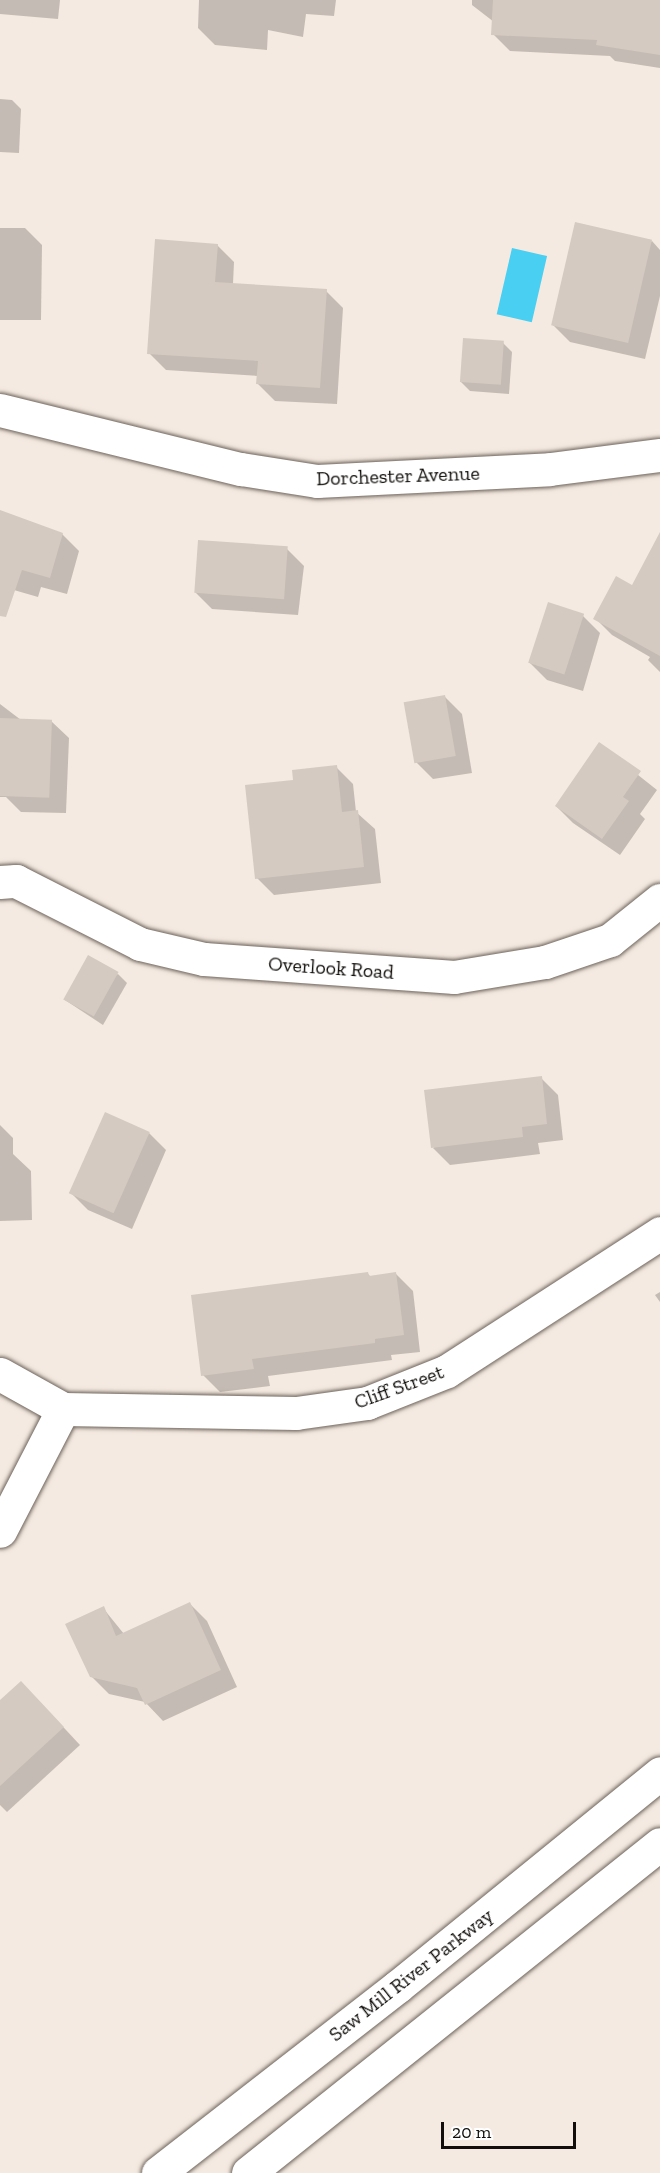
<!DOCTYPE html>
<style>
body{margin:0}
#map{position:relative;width:660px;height:2173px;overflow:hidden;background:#f5eae1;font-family:"Zilla Slab",serif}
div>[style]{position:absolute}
.water>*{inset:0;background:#48cff1;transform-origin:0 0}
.shadow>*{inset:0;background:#0003}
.building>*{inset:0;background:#d5cac1;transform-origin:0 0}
.roads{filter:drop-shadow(0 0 2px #6c625a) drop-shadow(0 0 2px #6c625a)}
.street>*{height:33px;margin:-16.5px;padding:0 16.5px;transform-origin:16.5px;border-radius:16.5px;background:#fff}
.highway>*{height:33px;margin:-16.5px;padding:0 16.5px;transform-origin:16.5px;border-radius:16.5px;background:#fff}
span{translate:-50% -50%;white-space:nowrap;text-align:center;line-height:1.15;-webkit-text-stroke:4.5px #fff;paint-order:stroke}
.street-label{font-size:20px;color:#110e0b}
.scale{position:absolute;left:441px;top:2122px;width:135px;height:27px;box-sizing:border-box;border:3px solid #110e0b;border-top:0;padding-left:8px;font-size:18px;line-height:21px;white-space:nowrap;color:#110e0b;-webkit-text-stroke:4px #fff;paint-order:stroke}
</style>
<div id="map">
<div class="water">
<div style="left:512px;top:248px;width:36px;height:68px;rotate:13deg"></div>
</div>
<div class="shadow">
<div style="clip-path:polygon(0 0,60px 0,58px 19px,0 14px)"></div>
<div style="clip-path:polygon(199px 0,336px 0,334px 16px,306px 14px,303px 37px,268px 30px,267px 50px,215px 45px,198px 28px)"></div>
<div style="clip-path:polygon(472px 0,660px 0,660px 68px,615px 61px,610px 56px,510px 51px,493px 34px,494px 22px,472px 5px)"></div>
<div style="clip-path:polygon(0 99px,12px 100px,21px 109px,19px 153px,0 152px)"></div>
<div style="clip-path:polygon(0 228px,25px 228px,42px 245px,41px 320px,0 320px)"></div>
<div style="clip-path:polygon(652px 241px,660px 250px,660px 296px,645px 359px,570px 342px,553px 325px)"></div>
<div style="clip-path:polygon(217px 245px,234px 262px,233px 284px,326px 291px,343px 308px,337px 404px,275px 401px,258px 384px,258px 376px,166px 370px,149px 353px)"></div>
<div style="clip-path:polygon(503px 343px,512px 352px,509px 394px,470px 391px,461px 382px)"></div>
<div style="clip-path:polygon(0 512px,62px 534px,79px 551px,67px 594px,41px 587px,38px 597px,0 586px)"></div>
<div style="clip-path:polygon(287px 549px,304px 566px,298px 615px,212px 609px,195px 592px)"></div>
<div style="clip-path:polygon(660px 586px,660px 672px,648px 660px,650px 657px,612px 635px,595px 618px,632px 587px)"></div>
<div style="clip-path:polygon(583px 616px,600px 633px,583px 691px,547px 680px,530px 663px)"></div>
<div style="clip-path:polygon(445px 697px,462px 714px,472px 773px,433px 779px,416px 762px)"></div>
<div style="clip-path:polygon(0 704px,21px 720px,51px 721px,69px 738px,66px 813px,21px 812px,6px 797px,0 797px)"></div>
<div style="clip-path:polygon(599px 744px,657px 790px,640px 814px,645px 819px,620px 855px,573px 823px,556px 806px)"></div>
<div style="clip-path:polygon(336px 767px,353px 784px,356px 812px,375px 829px,381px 883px,274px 895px,257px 878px,295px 782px)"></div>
<div style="clip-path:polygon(118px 974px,127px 983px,103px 1025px,65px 1000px)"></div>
<div style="clip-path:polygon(541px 1078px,558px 1095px,563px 1140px,538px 1143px,540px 1154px,450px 1165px,433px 1148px)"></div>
<div style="clip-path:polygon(0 1125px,13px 1138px,13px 1154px,31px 1171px,32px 1220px,0 1221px)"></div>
<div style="clip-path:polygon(149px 1133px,166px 1150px,132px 1229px,88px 1210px,71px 1193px)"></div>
<div style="clip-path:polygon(368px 1274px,371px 1277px,396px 1274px,413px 1291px,420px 1352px,391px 1355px,392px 1360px,268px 1376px,270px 1386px,220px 1392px,203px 1375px)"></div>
<div style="clip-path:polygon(660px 1292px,660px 1302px,655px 1295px)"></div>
<div style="clip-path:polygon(190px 1604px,207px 1621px,237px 1687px,163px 1721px,145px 1702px,109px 1694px,91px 1676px,103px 1608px,124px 1634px)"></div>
<div style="clip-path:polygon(38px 1700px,80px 1745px,7px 1812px,0 1805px,0 1702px)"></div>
</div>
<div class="building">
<div style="clip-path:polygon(493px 0,660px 0,660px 55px,596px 45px,597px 40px,491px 35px)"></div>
<div style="left:575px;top:222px;width:79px;height:106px;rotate:13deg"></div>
<div style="clip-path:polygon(155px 239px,218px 244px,215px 282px,327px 289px,320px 388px,256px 384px,258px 361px,147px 354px)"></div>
<div style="left:463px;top:338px;width:41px;height:44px;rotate:4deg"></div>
<div style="clip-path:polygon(0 510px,63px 533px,50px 578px,22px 570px,6px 617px,0 616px)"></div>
<div style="clip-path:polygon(660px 532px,660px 656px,593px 619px,616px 576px,632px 585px)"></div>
<div style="left:198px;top:540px;width:90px;height:53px;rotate:4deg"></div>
<div style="left:548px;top:602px;width:38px;height:64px;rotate:18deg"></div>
<div style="left:445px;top:695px;width:62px;height:42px;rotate:80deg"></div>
<div style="left:0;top:718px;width:52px;height:78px;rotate:2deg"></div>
<div style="clip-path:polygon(599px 742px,641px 771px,623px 797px,629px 801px,602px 839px,555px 806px)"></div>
<div style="clip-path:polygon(337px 765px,342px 812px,358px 810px,364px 867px,255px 879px,245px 785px,293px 780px,292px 770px)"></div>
<div style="left:88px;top:955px;width:35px;height:51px;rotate:29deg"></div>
<div style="clip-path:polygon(542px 1076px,547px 1124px,522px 1127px,523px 1137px,431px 1148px,424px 1090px)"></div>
<div style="left:105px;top:1112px;width:49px;height:89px;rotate:24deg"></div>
<div style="clip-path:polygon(368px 1272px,369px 1276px,396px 1272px,404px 1335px,375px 1339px,375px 1343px,252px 1359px,254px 1369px,201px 1376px,191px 1295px)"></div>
<div style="clip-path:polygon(190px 1602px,221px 1670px,145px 1705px,137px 1688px,90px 1677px,65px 1624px,104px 1606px,116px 1636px)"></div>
<div style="clip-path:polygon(21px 1681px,64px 1727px,0 1786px,0 1700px)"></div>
</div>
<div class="roads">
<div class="street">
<div style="left:0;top:410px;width:248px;rotate:13.8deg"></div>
<div style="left:241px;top:469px;width:77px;rotate:9deg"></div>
<div style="left:317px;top:481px;width:233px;rotate:-2.9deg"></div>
<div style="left:550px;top:469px;width:111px;rotate:-7.3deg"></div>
<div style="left:0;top:882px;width:16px;rotate:-4deg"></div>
<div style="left:16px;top:881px;width:139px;rotate:26.9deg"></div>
<div style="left:140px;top:944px;width:66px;rotate:13.2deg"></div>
<div style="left:204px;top:959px;width:251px;rotate:4.1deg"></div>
<div style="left:454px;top:977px;width:92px;rotate:-9.4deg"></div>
<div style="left:545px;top:962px;width:69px;rotate:-18.7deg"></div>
<div style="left:610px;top:940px;width:64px;rotate:-38.7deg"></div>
<div style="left:0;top:1374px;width:72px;rotate:29.1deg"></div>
<div style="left:63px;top:1409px;width:137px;rotate:117.3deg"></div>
<div style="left:63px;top:1409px;width:233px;rotate:1deg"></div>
<div style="left:296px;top:1413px;width:72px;rotate:-8deg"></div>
<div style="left:367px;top:1403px;width:86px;rotate:-21.8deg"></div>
<div style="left:447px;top:1371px;width:254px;rotate:-32.9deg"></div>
</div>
<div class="highway">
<div style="left:158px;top:2173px;width:303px;rotate:-37.9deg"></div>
<div style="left:397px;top:1987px;width:339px;rotate:-39.1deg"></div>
<div style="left:248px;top:2173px;width:527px;rotate:-38.61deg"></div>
</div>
</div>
<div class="street-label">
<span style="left:398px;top:476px;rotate:-2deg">Dorchester Avenue</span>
<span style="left:331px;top:968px;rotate:4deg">Overlook Road</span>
<span style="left:399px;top:1387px;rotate:-20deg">Cliff Street</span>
<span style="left:411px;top:1975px;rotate:-38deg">Saw Mill River Parkway</span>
</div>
<div class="scale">20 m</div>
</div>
